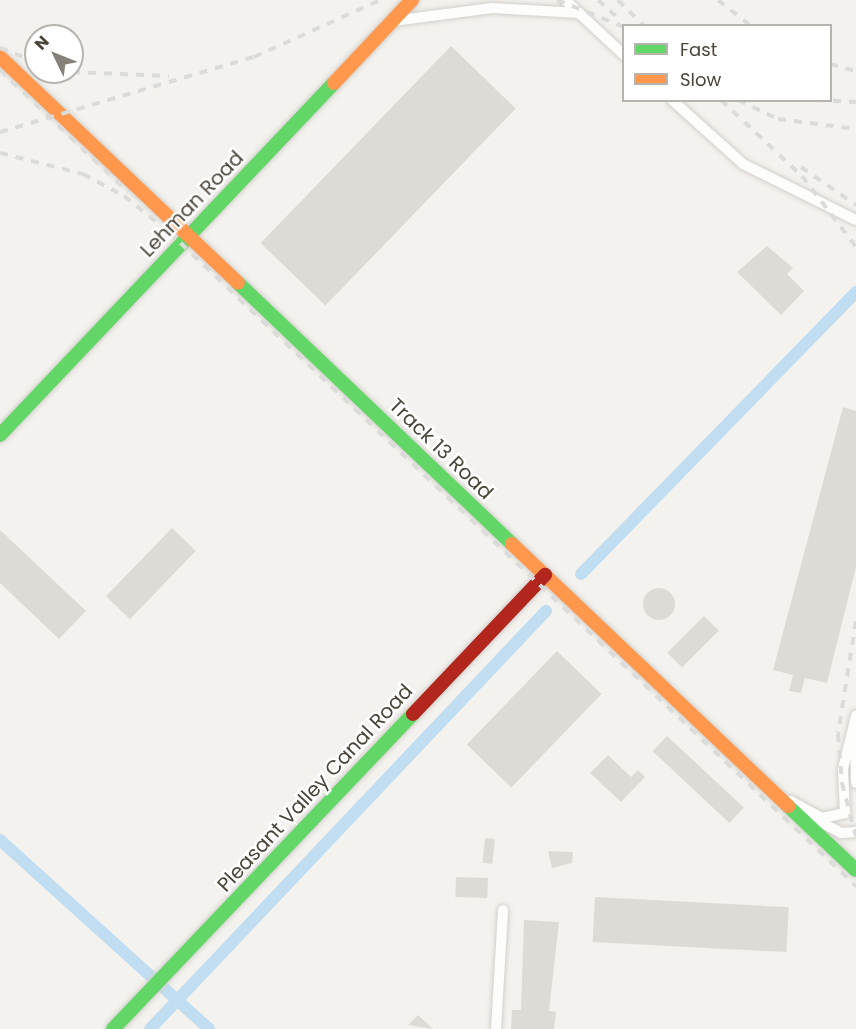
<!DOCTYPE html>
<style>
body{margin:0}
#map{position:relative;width:856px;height:1029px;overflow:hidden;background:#f4f2ee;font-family:Poppins,sans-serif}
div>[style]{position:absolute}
.canal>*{height:12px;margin:-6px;padding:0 6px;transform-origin:6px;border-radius:6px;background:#c0ddf1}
.building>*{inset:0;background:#dedbd6;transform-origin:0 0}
.round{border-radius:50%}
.roads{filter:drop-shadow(0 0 2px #d2d0cb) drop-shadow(0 0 2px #d2d0cb)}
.street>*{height:10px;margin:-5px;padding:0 5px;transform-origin:5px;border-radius:5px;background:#fdfdfc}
.fast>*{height:14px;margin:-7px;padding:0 7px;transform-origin:7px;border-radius:7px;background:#63d668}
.slow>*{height:14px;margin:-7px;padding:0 7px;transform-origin:7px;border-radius:7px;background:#ff974d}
.jam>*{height:14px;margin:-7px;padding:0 7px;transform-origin:7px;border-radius:7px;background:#b3261e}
.rail>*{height:4px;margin-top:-2px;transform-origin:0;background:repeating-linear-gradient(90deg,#dbdbda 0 8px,transparent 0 16px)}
span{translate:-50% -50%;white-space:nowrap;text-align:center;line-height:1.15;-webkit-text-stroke:5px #fff;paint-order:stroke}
.street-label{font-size:20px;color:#4b4439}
.legend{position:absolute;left:622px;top:24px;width:210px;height:78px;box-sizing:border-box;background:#fff;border:2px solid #b7b4b0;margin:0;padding:8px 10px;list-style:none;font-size:18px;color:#4b4439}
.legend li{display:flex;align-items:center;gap:12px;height:30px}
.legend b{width:30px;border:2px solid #b7b4b0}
.north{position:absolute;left:24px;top:24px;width:60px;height:60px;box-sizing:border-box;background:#fff;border:2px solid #b7b4b0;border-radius:50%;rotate:313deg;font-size:16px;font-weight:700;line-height:24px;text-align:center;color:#4b4439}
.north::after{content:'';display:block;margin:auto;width:21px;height:27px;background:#868178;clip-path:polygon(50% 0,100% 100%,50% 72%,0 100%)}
</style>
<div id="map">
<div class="canal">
<div style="left:581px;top:574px;width:394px;rotate:-45.7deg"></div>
<div style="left:0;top:840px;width:282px;rotate:42.1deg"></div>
<div style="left:150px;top:1029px;width:576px;rotate:-46.55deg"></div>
</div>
<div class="building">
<div style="left:451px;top:46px;width:90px;height:274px;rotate:44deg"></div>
<div style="clip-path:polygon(767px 246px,793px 268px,787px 274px,804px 291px,781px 315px,737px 272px)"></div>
<div style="clip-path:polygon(843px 407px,856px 411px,856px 567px,827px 683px,805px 678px,801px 693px,789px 691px,793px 675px,773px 670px)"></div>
<div style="left:172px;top:528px;width:33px;height:95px;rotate:44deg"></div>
<div style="clip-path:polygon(0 530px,86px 611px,59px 639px,0 583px)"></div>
<div class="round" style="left:643px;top:588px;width:32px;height:32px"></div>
<div style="left:704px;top:616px;width:21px;height:52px;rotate:45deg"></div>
<div style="left:557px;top:651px;width:62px;height:130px;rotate:44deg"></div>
<div style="left:667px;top:736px;width:105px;height:21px;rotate:43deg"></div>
<div style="clip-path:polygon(608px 755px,631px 777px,638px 770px,645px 777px,621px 802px,590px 773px)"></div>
<div style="left:485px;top:838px;width:10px;height:25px;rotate:6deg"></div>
<div style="clip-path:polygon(548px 851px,573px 852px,572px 863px,552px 868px)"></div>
<div style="left:456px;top:877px;width:32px;height:20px;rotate:2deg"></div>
<div style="left:595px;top:897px;width:194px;height:45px;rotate:3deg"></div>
<div style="clip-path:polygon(524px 920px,559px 922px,549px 1011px,556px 1012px,554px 1029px,511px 1029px,512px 1010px,521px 1010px)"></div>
<div style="clip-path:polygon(418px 1015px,433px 1029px,408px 1025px)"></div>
</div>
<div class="roads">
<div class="street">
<div style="left:565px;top:0;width:81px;rotate:43deg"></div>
<div style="left:393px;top:21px;width:100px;rotate:-7.5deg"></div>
<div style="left:492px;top:8px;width:87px;rotate:3.3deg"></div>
<div style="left:672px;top:100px;width:96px;rotate:42deg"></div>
<div style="left:743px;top:164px;width:126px;rotate:26.4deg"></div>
<div style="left:855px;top:736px;width:47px;rotate:88.8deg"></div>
<div style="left:791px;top:801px;width:35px;rotate:29deg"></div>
<div style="left:822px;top:818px;width:24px;rotate:-12deg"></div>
<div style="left:845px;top:813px;width:44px;rotate:-92.6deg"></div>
<div style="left:843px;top:769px;width:55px;rotate:-76.2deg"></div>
<div style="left:813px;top:818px;width:32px;rotate:28deg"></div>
<div style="left:841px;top:833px;width:15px;rotate:-4deg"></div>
<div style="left:496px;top:1029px;width:119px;rotate:-86.6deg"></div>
</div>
<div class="fast">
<div style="left:238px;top:283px;width:378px;rotate:43.6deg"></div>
<div style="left:0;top:435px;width:485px;rotate:-46.5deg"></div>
<div style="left:788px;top:806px;width:93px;rotate:43.3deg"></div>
<div style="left:113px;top:1029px;width:435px;rotate:-46.4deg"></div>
</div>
<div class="slow">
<div style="left:0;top:57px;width:328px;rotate:43.5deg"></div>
<div style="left:334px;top:83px;width:114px;rotate:-46.8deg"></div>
<div style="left:512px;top:544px;width:381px;rotate:43.5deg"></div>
</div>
<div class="jam">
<div style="left:413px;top:714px;width:192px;rotate:-46.5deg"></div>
</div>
</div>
<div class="rail">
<div style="left:557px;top:0;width:72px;rotate:21.9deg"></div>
<div style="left:598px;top:0;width:24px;rotate:42deg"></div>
<div style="left:618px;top:0;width:37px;rotate:45deg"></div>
<div style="left:718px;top:0;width:42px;rotate:38.2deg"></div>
<div style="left:0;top:48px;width:39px;rotate:21deg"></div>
<div style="left:830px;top:64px;width:27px;rotate:15deg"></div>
<div style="left:0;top:70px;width:177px;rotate:43.6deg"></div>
<div style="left:72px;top:72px;width:97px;rotate:2.4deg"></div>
<div style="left:721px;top:100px;width:111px;rotate:43.2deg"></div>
<div style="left:802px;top:176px;width:89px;rotate:52.7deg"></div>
<div style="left:738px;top:100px;width:44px;rotate:25.4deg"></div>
<div style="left:778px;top:119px;width:79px;rotate:7.3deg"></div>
<div style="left:817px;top:100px;width:39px;rotate:3deg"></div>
<div style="left:0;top:132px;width:265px;rotate:-16.5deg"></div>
<div style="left:254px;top:57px;width:138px;rotate:-24.3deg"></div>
<div style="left:0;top:153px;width:86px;rotate:14.2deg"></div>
<div style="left:83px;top:174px;width:47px;rotate:28.2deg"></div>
<div style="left:124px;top:196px;width:58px;rotate:38.7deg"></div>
<div style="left:169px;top:232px;width:949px;rotate:43.59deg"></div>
<div style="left:801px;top:167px;width:67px;rotate:34.6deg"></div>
<div style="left:856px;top:621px;width:114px;rotate:99.1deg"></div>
<div style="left:838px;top:734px;width:49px;rotate:85.3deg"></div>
<div style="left:842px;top:783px;width:55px;rotate:75.2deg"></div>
</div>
<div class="street-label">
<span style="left:192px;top:204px;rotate:-46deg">Lehman Road</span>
<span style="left:441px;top:449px;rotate:44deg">Track 13 Road</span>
<span style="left:315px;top:788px;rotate:-47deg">Pleasant Valley Canal Road</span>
</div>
<ul class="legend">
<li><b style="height:8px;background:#63d668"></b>Fast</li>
<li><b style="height:8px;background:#ff974d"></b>Slow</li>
</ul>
<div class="north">N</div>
</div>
